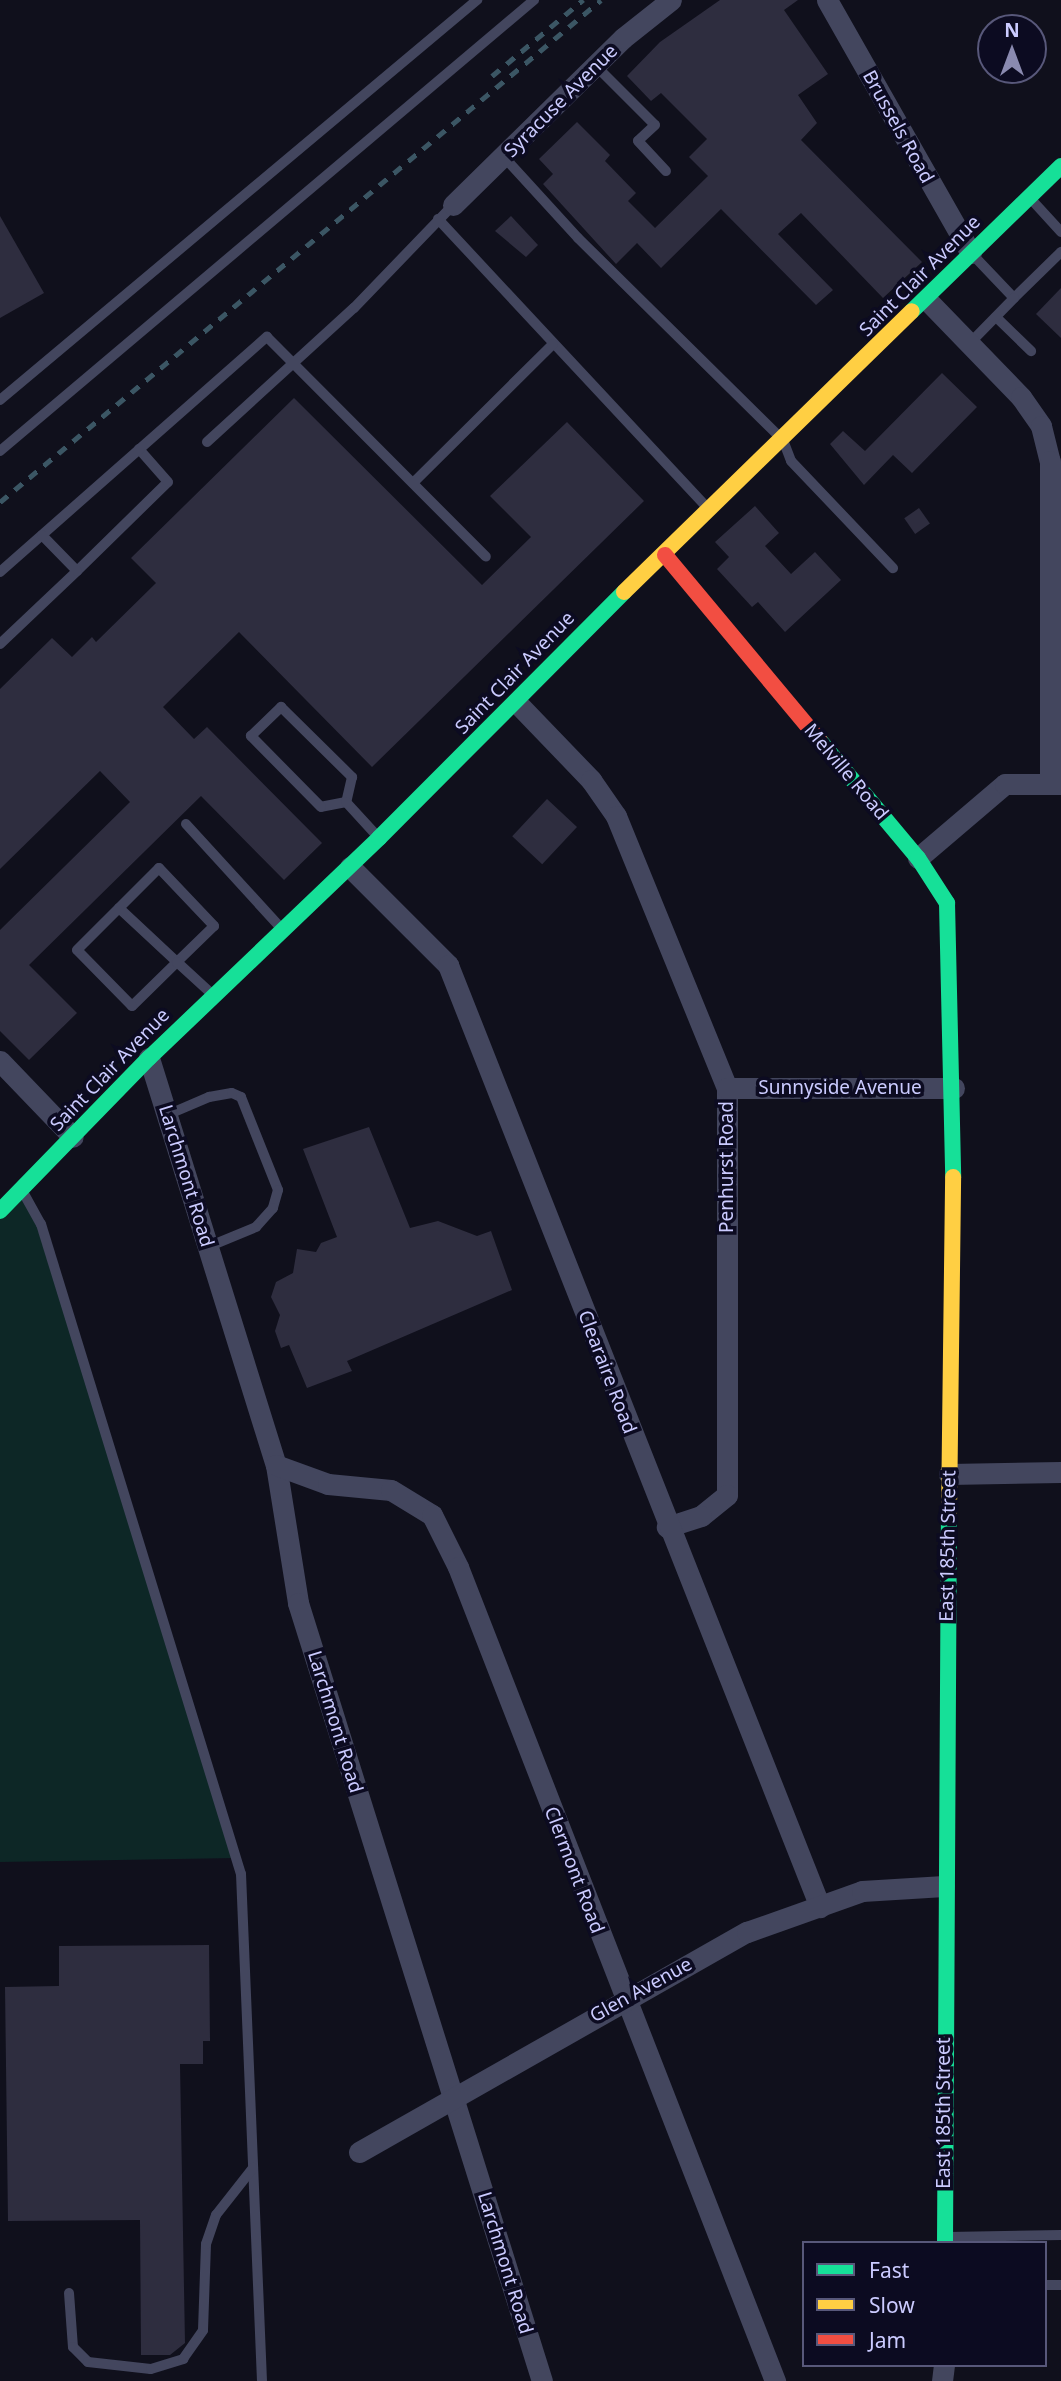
<!DOCTYPE html>
<style>
body{margin:0}
#map{position:relative;width:1061px;height:2381px;overflow:hidden;background:#10101c;font-family:"Noto Sans",sans-serif}
div>[style]{position:absolute}
.green>*{inset:0;background:#0d2726}
.building>*{inset:0;background:#2e2d3f;transform-origin:0 0}
.lane>*{height:10px;margin:-5px;padding:0 5px;transform-origin:5px;border-radius:5px;background:#43465e}
.street>*{height:21px;margin:-10.5px;padding:0 10.5px;transform-origin:10.5px;border-radius:10.5px;background:#43465e}
.fast>*{height:16px;margin:-8px;padding:0 8px;transform-origin:8px;border-radius:8px;background:#16e098}
.slow>*{height:16px;margin:-8px;padding:0 8px;transform-origin:8px;border-radius:8px;background:#ffcf43}
.jam>*{height:16px;margin:-8px;padding:0 8px;transform-origin:8px;border-radius:8px;background:#f24e42}
.rail>*{height:5px;margin-top:-2.5px;transform-origin:0;background:repeating-linear-gradient(90deg,#3b5664 0 10px,transparent 0 19px)}
span{translate:-50% -50%;white-space:nowrap;text-align:center;line-height:1.15;-webkit-text-stroke:7px #0c0b21;paint-order:stroke}
.street-label{font-size:19px;color:#cbcbff}
.legend{position:absolute;left:802px;top:2241px;width:245px;height:126px;box-sizing:border-box;background:#0c0b21;border:2px solid #58587a;margin:0;padding:9px 12px;list-style:none;font-size:21px;color:#cbcbff}
.legend li{display:flex;align-items:center;gap:14px;height:35px}
.legend b{width:35px;border:2px solid #58587a}
.north{position:absolute;left:977px;top:14px;width:70px;height:70px;box-sizing:border-box;background:#0c0b21;border:2px solid #58587a;border-radius:50%;rotate:0deg;font-size:19px;font-weight:700;line-height:28px;text-align:center;color:#cbcbff}
.north::after{content:'';display:block;margin:auto;width:24px;height:32px;background:#8a8ab0;clip-path:polygon(50% 0,100% 100%,50% 72%,0 100%)}
</style>
<div id="map">
<div class="green">
<div style="clip-path:polygon(22px 1189px,41px 1224px,236px 1858px,0 1862px,0 1211px)"></div>
</div>
<div class="building">
<div style="clip-path:polygon(720px 0,798px 0,784px 10px,828px 74px,798px 95px,817px 123px,801px 140px,922px 262px,883px 298px,801px 213px,778px 234px,833px 290px,816px 305px,721px 209px,661px 268px,637px 243px,616px 264px,543px 184px,553px 174px,539px 159px,577px 122px,610px 155px,605px 161px,636px 193px,628px 201px,655px 228px,708px 176px,689px 157px,707px 139px,661px 93px,651px 101px,627px 76px,660px 42px)"></div>
<div style="clip-path:polygon(0 216px,44px 293px,0 318px)"></div>
<div style="clip-path:polygon(511px 216px,538px 245px,526px 257px,495px 231px)"></div>
<div style="clip-path:polygon(1061px 288px,1061px 338px,1036px 314px)"></div>
<div style="clip-path:polygon(942px 373px,977px 407px,912px 473px,893px 455px,864px 485px,830px 444px,843px 431px,865px 451px)"></div>
<div style="clip-path:polygon(294px 398px,482px 585px,531px 537px,490px 496px,567px 422px,644px 501px,372px 767px,239px 632px,163px 707px,194px 739px,207px 727px,322px 843px,284px 880px,201px 796px,29px 965px,77px 1013px,29px 1060px,0 1031px,0 930px,130px 802px,100px 771px,0 869px,0 689px,52px 638px,72px 657px,92px 637px,96px 642px,156px 583px,131px 558px)"></div>
<div style="clip-path:polygon(755px 506px,779px 533px,765px 546px,791px 574px,815px 552px,841px 580px,785px 632px,758px 602px,752px 607px,717px 569px,729px 557px,715px 542px)"></div>
<div style="left:919px;top:508px;width:19px;height:18px;rotate:55deg"></div>
<div style="left:547px;top:799px;width:41px;height:51px;rotate:43deg"></div>
<div style="clip-path:polygon(369px 1127px,410px 1228px,438px 1221px,477px 1236px,491px 1231px,512px 1290px,347px 1361px,352px 1371px,307px 1388px,289px 1345px,281px 1348px,275px 1331px,280px 1315px,271px 1297px,276px 1282px,293px 1273px,297px 1249px,316px 1252px,321px 1243px,337px 1237px,303px 1149px)"></div>
<div style="clip-path:polygon(209px 1945px,210px 2041px,203px 2041px,203px 2064px,180px 2064px,185px 2343px,170px 2355px,141px 2355px,140px 2220px,8px 2221px,5px 1987px,59px 1986px,59px 1946px)"></div>
</div>
<div class="lane">
<div style="left:596px;top:66px;width:83px;rotate:45deg"></div>
<div style="left:655px;top:125px;width:23px;rotate:137deg"></div>
<div style="left:638px;top:141px;width:41px;rotate:47deg"></div>
<div style="left:505px;top:158px;width:108px;rotate:47.6deg"></div>
<div style="left:578px;top:238px;width:288px;rotate:44.6deg"></div>
<div style="left:783px;top:440px;width:22px;rotate:69deg"></div>
<div style="left:791px;top:461px;width:148px;rotate:46.4deg"></div>
<div style="left:1030px;top:198px;width:46px;rotate:47.6deg"></div>
<div style="left:438px;top:219px;width:393px;rotate:47deg"></div>
<div style="left:973px;top:255px;width:59px;rotate:46.4deg"></div>
<div style="left:1014px;top:298px;width:66px;rotate:-44.4deg"></div>
<div style="left:996px;top:317px;width:49px;rotate:44.2deg"></div>
<div style="left:970px;top:343px;width:63px;rotate:-45.6deg"></div>
<div style="left:0;top:400px;width:623px;rotate:-39.98deg"></div>
<div style="left:207px;top:442px;width:199px;rotate:-42.4deg"></div>
<div style="left:354px;top:308px;width:143px;rotate:-46.1deg"></div>
<div style="left:0;top:451px;width:699px;rotate:-40.18deg"></div>
<div style="left:413px;top:483px;width:197px;rotate:-44.8deg"></div>
<div style="left:77px;top:571px;width:127px;rotate:-44.4deg"></div>
<div style="left:168px;top:482px;width:44px;rotate:-131.3deg"></div>
<div style="left:0;top:572px;width:356px;rotate:-41.4deg"></div>
<div style="left:267px;top:337px;width:310px;rotate:45.1deg"></div>
<div style="left:0;top:644px;width:106px;rotate:-43.5deg"></div>
<div style="left:77px;top:571px;width:50px;rotate:-134.2deg"></div>
<div style="left:346px;top:802px;width:25px;rotate:169deg"></div>
<div style="left:321px;top:807px;width:100px;rotate:-134.6deg"></div>
<div style="left:251px;top:736px;width:42px;rotate:-44deg"></div>
<div style="left:281px;top:707px;width:100px;rotate:44.6deg"></div>
<div style="left:352px;top:777px;width:26px;rotate:103deg"></div>
<div style="left:346px;top:802px;width:46px;rotate:47.6deg"></div>
<div style="left:186px;top:824px;width:141px;rotate:47.6deg"></div>
<div style="left:119px;top:908px;width:79px;rotate:43deg"></div>
<div style="left:177px;top:962px;width:63px;rotate:135.6deg"></div>
<div style="left:132px;top:1006px;width:78px;rotate:-134.5deg"></div>
<div style="left:77px;top:950px;width:116px;rotate:-45deg"></div>
<div style="left:159px;top:868px;width:80px;rotate:46.5deg"></div>
<div style="left:214px;top:926px;width:52px;rotate:135.8deg"></div>
<div style="left:177px;top:962px;width:49px;rotate:42.5deg"></div>
<div style="left:167px;top:1115px;width:46px;rotate:-23.2deg"></div>
<div style="left:209px;top:1097px;width:23px;rotate:-10deg"></div>
<div style="left:232px;top:1093px;width:10px;rotate:24deg"></div>
<div style="left:241px;top:1097px;width:100px;rotate:68.3deg"></div>
<div style="left:278px;top:1190px;width:19px;rotate:106deg"></div>
<div style="left:273px;top:1208px;width:25px;rotate:132deg"></div>
<div style="left:256px;top:1227px;width:52px;rotate:157.4deg"></div>
<div style="left:23px;top:1192px;width:37px;rotate:61deg"></div>
<div style="left:41px;top:1224px;width:680px;rotate:72.9deg"></div>
<div style="left:241px;top:1874px;width:507px;rotate:87.63deg"></div>
<div style="left:948px;top:2237px;width:113px;rotate:-1deg"></div>
<div style="left:1045px;top:2285px;width:16px"></div>
<div style="left:69px;top:2293px;width:54px;rotate:85.8deg"></div>
<div style="left:73px;top:2347px;width:21px;rotate:45deg"></div>
<div style="left:88px;top:2362px;width:63px;rotate:6.3deg"></div>
<div style="left:151px;top:2369px;width:34px;rotate:-17deg"></div>
<div style="left:183px;top:2359px;width:35px;rotate:-55deg"></div>
<div style="left:203px;top:2330px;width:86px;rotate:-88deg"></div>
<div style="left:206px;top:2244px;width:31px;rotate:-71deg"></div>
<div style="left:216px;top:2215px;width:60px;rotate:-51.8deg"></div>
</div>
<div class="street">
<div style="left:827px;top:0;width:291px;rotate:60.4deg"></div>
<div style="left:453px;top:205px;width:238px;rotate:-44.5deg"></div>
<div style="left:623px;top:38px;width:61px;rotate:-38.4deg"></div>
<div style="left:927px;top:300px;width:135px;rotate:45.9deg"></div>
<div style="left:1021px;top:397px;width:35px;rotate:55deg"></div>
<div style="left:1041px;top:426px;width:36px;rotate:76deg"></div>
<div style="left:1050px;top:461px;width:323px;rotate:90deg"></div>
<div style="left:517px;top:703px;width:107px;rotate:46.1deg"></div>
<div style="left:591px;top:780px;width:44px;rotate:55.2deg"></div>
<div style="left:616px;top:816px;width:294px;rotate:67.8deg"></div>
<div style="left:727px;top:1088px;width:407px;rotate:90deg"></div>
<div style="left:727px;top:1495px;width:33px;rotate:141deg"></div>
<div style="left:701px;top:1516px;width:36px;rotate:162deg"></div>
<div style="left:918px;top:858px;width:114px;rotate:-40.4deg"></div>
<div style="left:1005px;top:784px;width:56px"></div>
<div style="left:350px;top:867px;width:139px;rotate:45deg"></div>
<div style="left:448px;top:965px;width:1013px;rotate:68.45deg"></div>
<div style="left:149px;top:1058px;width:426px;rotate:72.7deg"></div>
<div style="left:276px;top:1465px;width:140px;rotate:80.9deg"></div>
<div style="left:298px;top:1603px;width:815px;rotate:72.59deg"></div>
<div style="left:0;top:1061px;width:105px;rotate:46.2deg"></div>
<div style="left:727px;top:1088px;width:227px"></div>
<div style="left:276px;top:1465px;width:55px;rotate:20.1deg"></div>
<div style="left:328px;top:1484px;width:63px;rotate:5.4deg"></div>
<div style="left:391px;top:1490px;width:48px;rotate:31.4deg"></div>
<div style="left:432px;top:1515px;width:58px;rotate:63.4deg"></div>
<div style="left:458px;top:1567px;width:874px;rotate:68.72deg"></div>
<div style="left:949px;top:1474px;width:112px;rotate:-1deg"></div>
<div style="left:359px;top:2152px;width:446px;rotate:-29.6deg"></div>
<div style="left:747px;top:1932px;width:122px;rotate:-19.6deg"></div>
<div style="left:862px;top:1891px;width:82px;rotate:-3.5deg"></div>
<div style="left:942px;top:2381px;width:16px;rotate:-83deg"></div>
</div>
<div class="fast">
<div style="left:912px;top:311px;width:208px;rotate:-44.2deg"></div>
<div style="left:820px;top:741px;width:153px;rotate:50.1deg"></div>
<div style="left:918px;top:858px;width:54px;rotate:57.2deg"></div>
<div style="left:947px;top:903px;width:274px;rotate:88.7deg"></div>
<div style="left:0;top:1211px;width:214px;rotate:-45.8deg"></div>
<div style="left:149px;top:1058px;width:318px;rotate:-43.7deg"></div>
<div style="left:379px;top:838px;width:347px;rotate:-45.1deg"></div>
<div style="left:945px;top:2243px;width:728px;rotate:-89.69deg"></div>
</div>
<div class="slow">
<div style="left:624px;top:592px;width:402px;rotate:-44.3deg"></div>
<div style="left:949px;top:1515px;width:338px;rotate:-89.3deg"></div>
</div>
<div class="jam">
<div style="left:665px;top:555px;width:242px;rotate:50.2deg"></div>
</div>
<div class="rail">
<div style="left:492px;top:76px;width:119px;rotate:-39.9deg"></div>
<div style="left:0;top:502px;width:783px;rotate:-39.87deg"></div>
</div>
<div class="street-label">
<span style="left:561px;top:101px;rotate:-45deg">Syracuse Avenue</span>
<span style="left:898px;top:127px;rotate:61deg">Brussels Road</span>
<span style="left:920px;top:276px;rotate:-45deg">Saint Clair Avenue</span>
<span style="left:515px;top:673px;rotate:-46deg">Saint Clair Avenue</span>
<span style="left:846px;top:772px;rotate:50deg">Melville Road</span>
<span style="left:110px;top:1070px;rotate:-46deg">Saint Clair Avenue</span>
<span style="left:840px;top:1088px">Sunnyside Avenue</span>
<span style="left:727px;top:1167px;rotate:-90deg">Penhurst Road</span>
<span style="left:186px;top:1176px;rotate:73deg">Larchmont Road</span>
<span style="left:607px;top:1372px;rotate:69deg">Clearaire Road</span>
<span style="left:948px;top:1546px;rotate:-89deg">East 185th Street</span>
<span style="left:335px;top:1722px;rotate:73deg">Larchmont Road</span>
<span style="left:574px;top:1870px;rotate:69deg">Clermont Road</span>
<span style="left:641px;top:1990px;rotate:-29deg">Glen Avenue</span>
<span style="left:944px;top:2113px;rotate:-90deg">East 185th Street</span>
<span style="left:505px;top:2263px;rotate:73deg">Larchmont Road</span>
</div>
<ul class="legend">
<li><b style="height:9px;background:#16e098"></b>Fast</li>
<li><b style="height:9px;background:#ffcf43"></b>Slow</li>
<li><b style="height:9px;background:#f24e42"></b>Jam</li>
</ul>
<div class="north">N</div>
</div>
